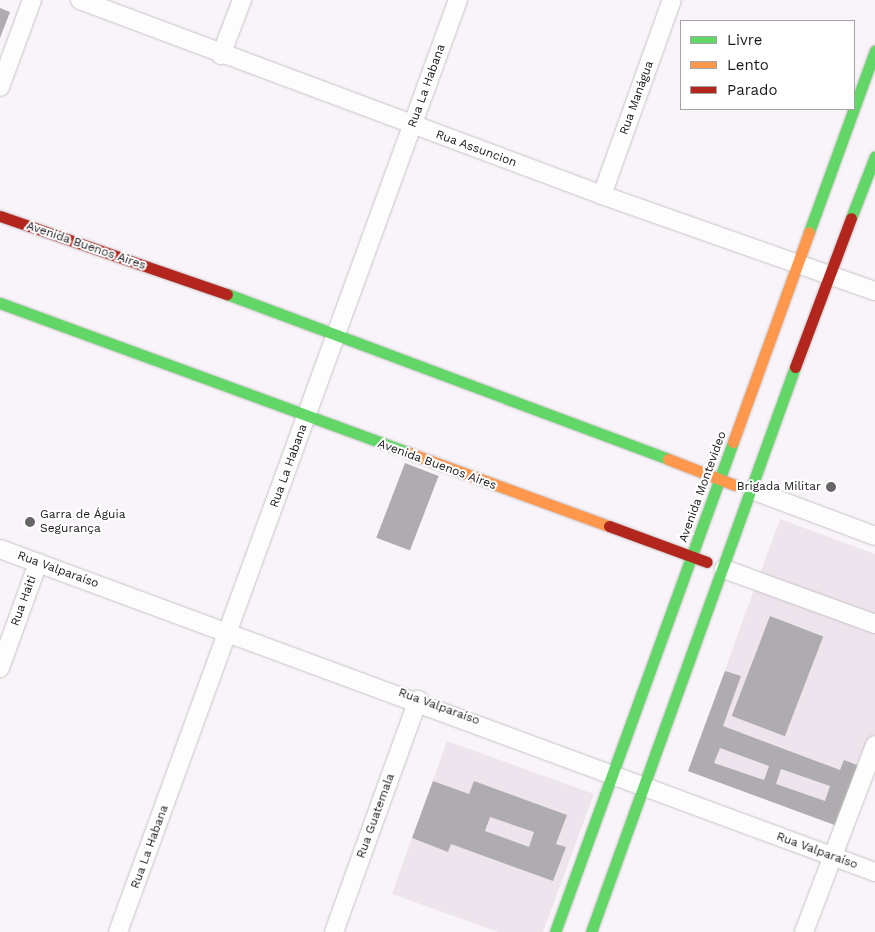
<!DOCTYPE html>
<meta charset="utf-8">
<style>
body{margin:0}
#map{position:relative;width:875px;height:932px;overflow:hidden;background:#f9f4f9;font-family:"Work Sans",sans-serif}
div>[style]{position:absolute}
.built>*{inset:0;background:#eee4ed}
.building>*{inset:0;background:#afacaf;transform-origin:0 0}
.roads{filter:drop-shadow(0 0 1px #c7c3c7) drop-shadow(0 0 1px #c7c3c7)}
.street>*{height:18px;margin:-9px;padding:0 9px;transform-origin:9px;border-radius:9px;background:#fefdfe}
.fast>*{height:11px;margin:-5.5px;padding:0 5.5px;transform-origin:5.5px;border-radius:5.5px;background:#63d668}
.slow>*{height:11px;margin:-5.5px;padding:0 5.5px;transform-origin:5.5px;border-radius:5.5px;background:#ff974d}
.jam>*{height:11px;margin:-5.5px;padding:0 5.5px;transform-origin:5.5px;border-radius:5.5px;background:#b3261e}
.dots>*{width:14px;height:14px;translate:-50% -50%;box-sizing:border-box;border:2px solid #fff;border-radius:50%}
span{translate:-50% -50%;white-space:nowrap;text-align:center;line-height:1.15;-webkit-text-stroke:4px #fff;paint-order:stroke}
.street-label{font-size:12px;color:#1c191c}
.poi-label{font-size:12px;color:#1c191c}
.right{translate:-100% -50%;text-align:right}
.left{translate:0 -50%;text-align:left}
.legend{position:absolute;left:680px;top:20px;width:175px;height:90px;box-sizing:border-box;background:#fff;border:1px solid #a4a3a4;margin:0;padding:6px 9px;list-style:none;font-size:15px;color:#1c191c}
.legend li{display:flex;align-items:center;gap:10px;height:25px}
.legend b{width:25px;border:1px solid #a4a3a4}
</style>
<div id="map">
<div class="built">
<div style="clip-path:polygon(780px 519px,875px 554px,875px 733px,840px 827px,688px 771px)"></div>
<div style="clip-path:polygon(447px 741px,594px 794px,543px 932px,498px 932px,392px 894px)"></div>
</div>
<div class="building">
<div style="clip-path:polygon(0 8px,10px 12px,0 38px)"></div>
<div style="left:405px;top:463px;width:36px;height:80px;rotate:21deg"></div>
<div style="left:770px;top:616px;width:57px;height:107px;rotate:21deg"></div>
<div style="clip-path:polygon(evenodd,725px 671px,741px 676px,723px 726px,840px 770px,844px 760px,862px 767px,840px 827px,688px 771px,725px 671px,720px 748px,769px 766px,764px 780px,714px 763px,720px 748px,725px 671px,781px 769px,830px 786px,825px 801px,776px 784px,781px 769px)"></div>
<div style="clip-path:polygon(evenodd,433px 781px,469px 794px,474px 781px,567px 815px,556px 844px,566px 847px,553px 881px,451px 844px,448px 852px,412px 838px,433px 781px,490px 817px,534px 832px,529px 847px,485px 831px,490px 817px)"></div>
</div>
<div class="roads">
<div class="street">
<div style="left:80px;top:0;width:557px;rotate:20.48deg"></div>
<div style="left:602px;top:195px;width:289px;rotate:19.4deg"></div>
<div style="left:221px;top:55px;width:59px;rotate:-69.1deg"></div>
<div style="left:0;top:87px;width:93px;rotate:-69.8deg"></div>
<div style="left:602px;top:195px;width:207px;rotate:-70.3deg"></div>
<div style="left:752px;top:490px;width:131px;rotate:20.5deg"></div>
<div style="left:0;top:549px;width:933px;rotate:20.26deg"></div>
<div style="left:724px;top:569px;width:161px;rotate:20deg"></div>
<div style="left:0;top:668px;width:112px;rotate:-70.1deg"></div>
<div style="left:118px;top:932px;width:992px;rotate:-69.96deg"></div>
<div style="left:334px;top:932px;width:247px;rotate:-70.1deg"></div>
<div style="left:804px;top:932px;width:200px;rotate:-69.2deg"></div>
</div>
<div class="fast">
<div style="left:851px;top:218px;width:66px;rotate:-68.8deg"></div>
<div style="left:809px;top:232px;width:193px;rotate:-70deg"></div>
<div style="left:227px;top:294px;width:471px;rotate:20.5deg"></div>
<div style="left:0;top:303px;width:436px;rotate:20.1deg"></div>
<div style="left:555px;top:932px;width:521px;rotate:-70.04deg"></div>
<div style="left:591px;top:932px;width:601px;rotate:-70.15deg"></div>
</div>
<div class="slow">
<div style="left:733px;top:442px;width:223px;rotate:-70.1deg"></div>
<div style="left:409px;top:453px;width:213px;rotate:20.1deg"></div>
<div style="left:668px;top:459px;width:72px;rotate:21.2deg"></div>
</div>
<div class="jam">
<div style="left:0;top:216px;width:240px;rotate:19deg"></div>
<div style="left:795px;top:367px;width:159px;rotate:-69.4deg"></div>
<div style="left:609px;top:526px;width:104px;rotate:20.2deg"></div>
</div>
</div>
<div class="dots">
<div style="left:831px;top:487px;background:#696669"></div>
<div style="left:30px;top:522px;background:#696669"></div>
</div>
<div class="street-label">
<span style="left:427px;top:86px;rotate:-70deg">Rua La Habana</span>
<span style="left:637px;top:98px;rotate:-70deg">Rua Manágua</span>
<span style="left:476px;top:149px;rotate:20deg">Rua Assuncion</span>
<span style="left:86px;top:246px;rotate:19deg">Avenida Buenos Aires</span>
<span style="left:437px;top:465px;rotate:20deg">Avenida Buenos Aires</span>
<span style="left:289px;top:466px;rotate:-70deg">Rua La Habana</span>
<span style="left:703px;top:487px;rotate:-70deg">Avenida Montevideo</span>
<span style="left:58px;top:570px;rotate:20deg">Rua Valparaíso</span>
<span style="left:24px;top:601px;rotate:-70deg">Rua Haiti</span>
<span style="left:439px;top:707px;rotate:20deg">Rua Valparaíso</span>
<span style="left:376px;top:816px;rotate:-70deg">Rua Guatemala</span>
<span style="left:150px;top:847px;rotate:-70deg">Rua La Habana</span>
<span style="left:817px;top:851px;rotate:20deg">Rua Valparaíso</span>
</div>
<div class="poi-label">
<span class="right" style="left:821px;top:487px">Brigada Militar</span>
<span class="left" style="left:40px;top:522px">Garra de Águia<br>Segurança</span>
</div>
<ul class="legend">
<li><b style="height:6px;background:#63d668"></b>Livre</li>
<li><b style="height:6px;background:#ff974d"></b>Lento</li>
<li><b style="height:6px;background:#b3261e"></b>Parado</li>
</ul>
</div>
